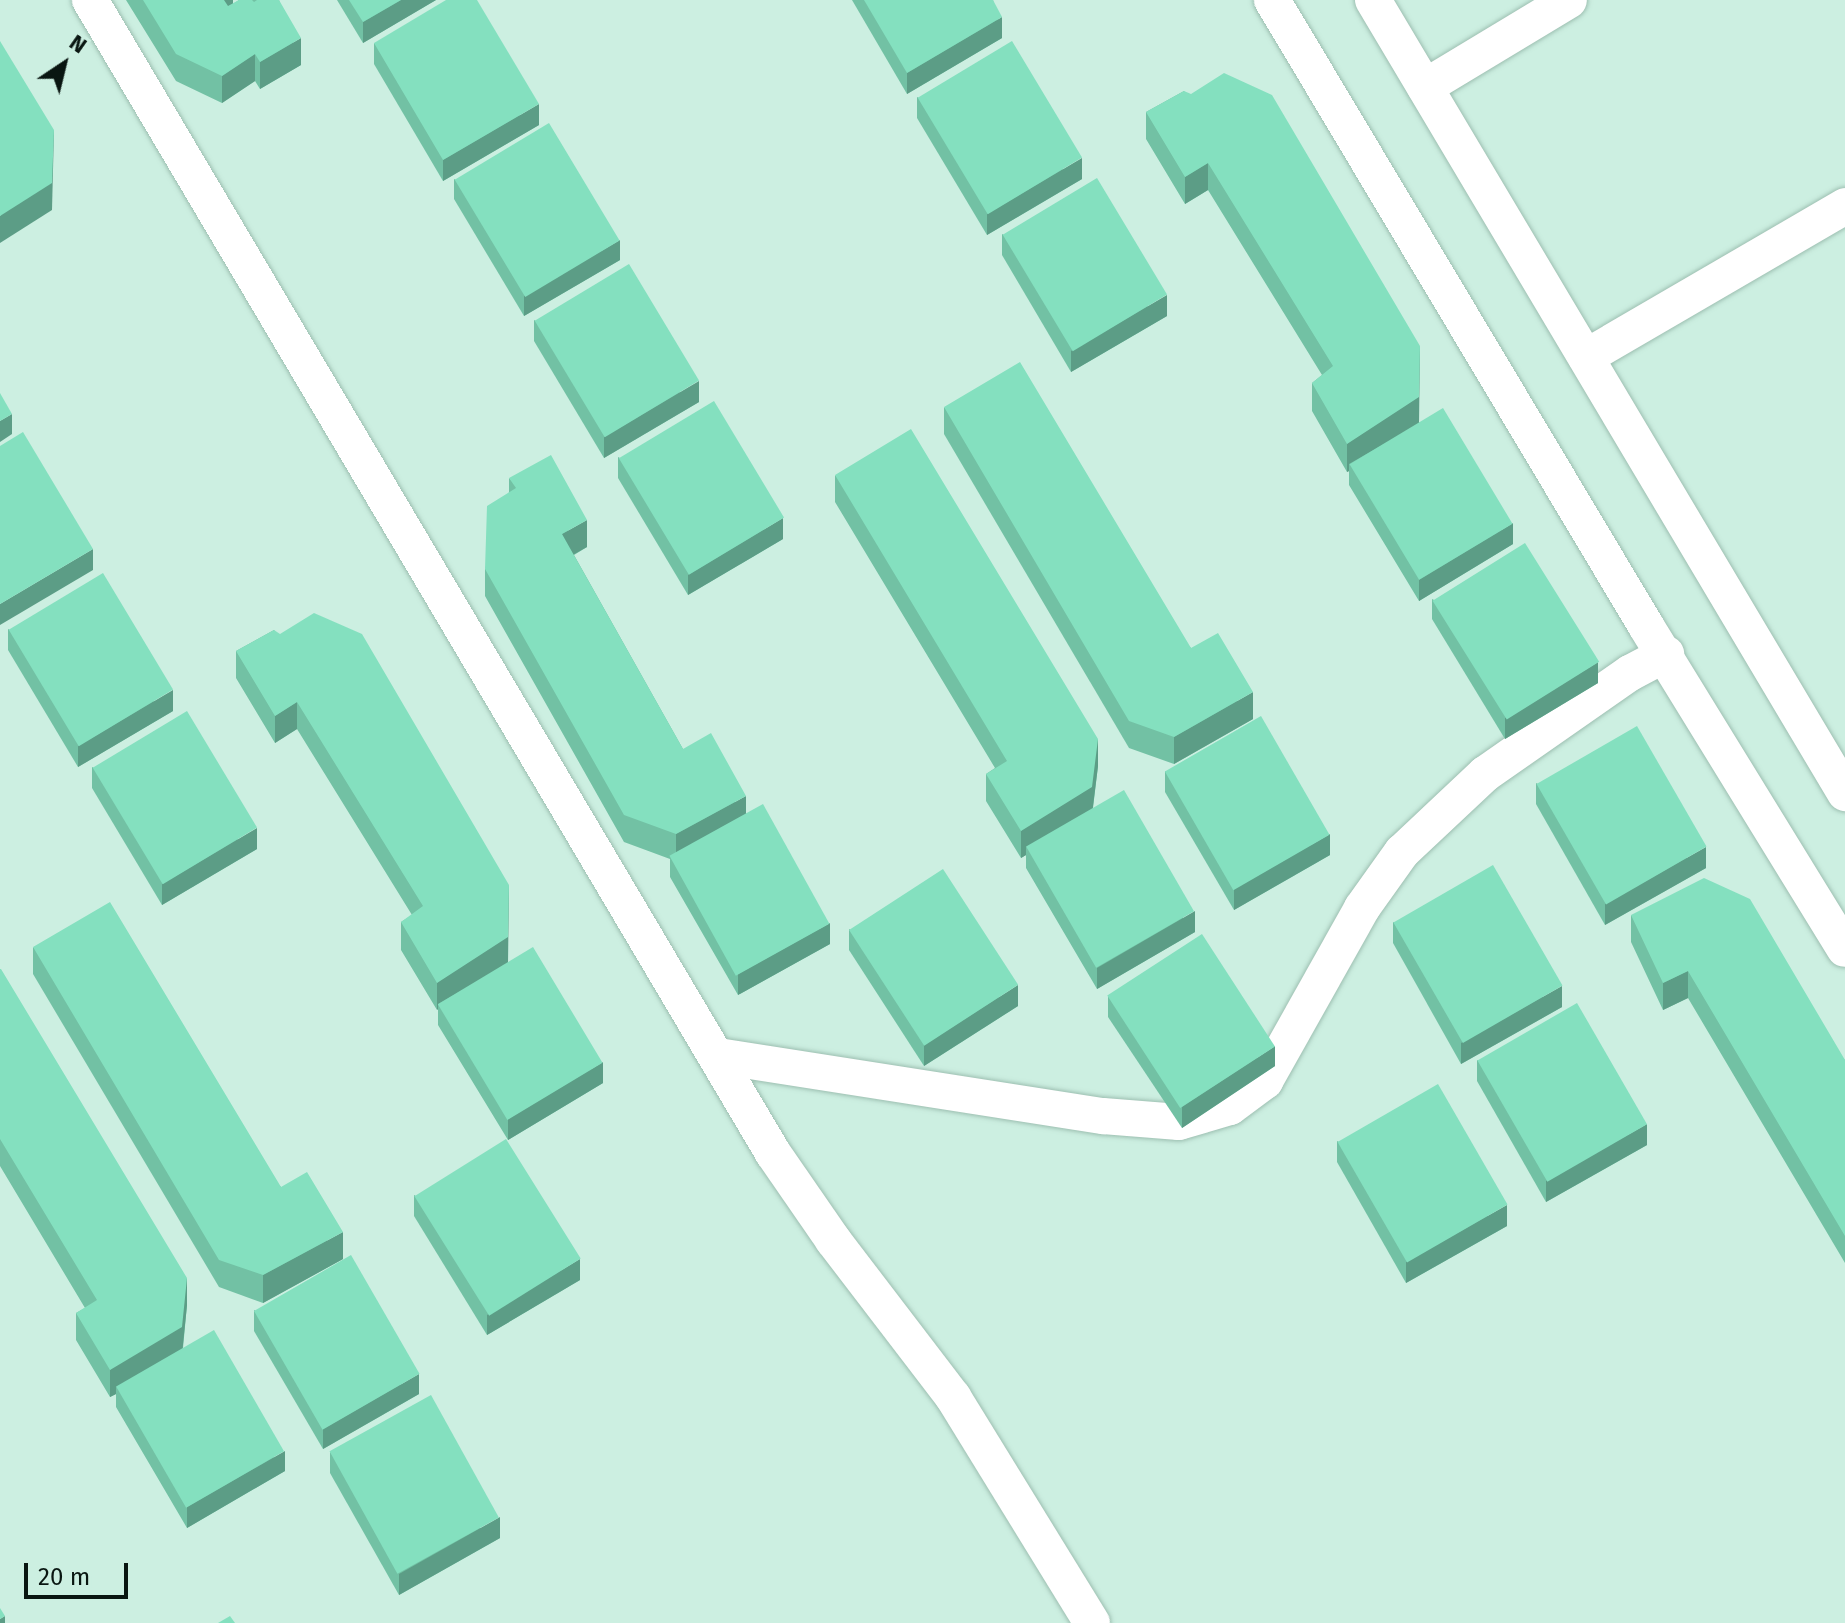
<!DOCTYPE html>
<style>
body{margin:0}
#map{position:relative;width:1845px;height:1623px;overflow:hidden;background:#ccefe1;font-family:"Fira Sans",sans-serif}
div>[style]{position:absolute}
.roads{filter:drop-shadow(0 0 2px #9dbfb1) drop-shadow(0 0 2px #9dbfb1)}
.minor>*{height:36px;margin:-18px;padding:0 18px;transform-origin:18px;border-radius:18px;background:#fff}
.wall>*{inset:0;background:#72c1a4}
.shaded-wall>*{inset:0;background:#5c9d86}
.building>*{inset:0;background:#84e0bf;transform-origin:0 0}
span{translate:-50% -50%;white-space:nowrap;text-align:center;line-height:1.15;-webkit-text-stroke:6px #ccefe1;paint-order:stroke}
.north{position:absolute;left:24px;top:24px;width:80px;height:80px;-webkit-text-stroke:6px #ccefe1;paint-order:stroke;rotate:35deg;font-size:22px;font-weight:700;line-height:32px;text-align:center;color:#091611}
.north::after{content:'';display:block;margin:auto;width:28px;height:36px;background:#091611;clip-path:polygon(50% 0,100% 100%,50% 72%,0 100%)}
.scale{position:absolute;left:24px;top:1563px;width:104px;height:36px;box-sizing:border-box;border:4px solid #091611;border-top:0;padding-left:10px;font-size:24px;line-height:28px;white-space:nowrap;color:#091611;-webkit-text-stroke:6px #ccefe1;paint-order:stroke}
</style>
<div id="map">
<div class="roads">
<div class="minor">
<div style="left:90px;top:0;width:1340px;rotate:59.36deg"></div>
<div style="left:773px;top:1153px;width:106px;rotate:55.4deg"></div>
<div style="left:833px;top:1240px;width:198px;rotate:52.6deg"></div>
<div style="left:953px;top:1397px;width:265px;rotate:58.4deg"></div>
<div style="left:1272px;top:0;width:729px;rotate:59.14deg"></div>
<div style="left:1646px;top:626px;width:379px;rotate:58.4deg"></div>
<div style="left:1373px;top:0;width:923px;rotate:59.24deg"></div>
<div style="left:1425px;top:87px;width:168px;rotate:-31.1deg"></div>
<div style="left:1586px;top:357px;width:300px;rotate:-30.2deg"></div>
<div style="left:718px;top:1056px;width:390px;rotate:8.9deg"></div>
<div style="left:1103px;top:1116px;width:76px;rotate:4.5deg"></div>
<div style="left:1179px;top:1122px;width:53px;rotate:-16.4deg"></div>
<div style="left:1230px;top:1107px;width:44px;rotate:-36.6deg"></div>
<div style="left:1265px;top:1081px;width:198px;rotate:-60.7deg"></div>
<div style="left:1362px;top:908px;width:69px;rotate:-54.5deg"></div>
<div style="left:1402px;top:852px;width:114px;rotate:-43.2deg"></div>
<div style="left:1485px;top:774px;width:177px;rotate:-34.9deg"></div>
<div style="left:1630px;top:673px;width:41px;rotate:-27.8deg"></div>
</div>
</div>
<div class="wall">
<div style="clip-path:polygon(126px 0,233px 0,233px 4px,239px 0,279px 0,301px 65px,260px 89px,255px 81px,222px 103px,176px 81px)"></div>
<div style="clip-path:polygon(337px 0,436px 0,363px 43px)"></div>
<div style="clip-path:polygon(852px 0,993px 0,1002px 38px,907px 94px)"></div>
<div style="clip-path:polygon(374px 43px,539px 125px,443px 181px,374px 64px)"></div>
<div style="clip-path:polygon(1184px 91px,1419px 422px,1513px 544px,1419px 601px,1349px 485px,1349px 471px,1347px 472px,1312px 411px,1312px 383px,1322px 375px,1208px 190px,1185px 204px,1146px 139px,1146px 112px)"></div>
<div style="clip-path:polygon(917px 97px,1082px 179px,987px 235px,917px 118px)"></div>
<div style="clip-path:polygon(454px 179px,620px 260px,524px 316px,454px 199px)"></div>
<div style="clip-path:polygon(1002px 234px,1167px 316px,1071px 372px,1002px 255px)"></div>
<div style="clip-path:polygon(534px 320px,699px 402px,604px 458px,534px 341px)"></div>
<div style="clip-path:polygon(944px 407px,1191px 648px,1253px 719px,1174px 764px,1129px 748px,944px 434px)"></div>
<div style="clip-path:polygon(618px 457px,783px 539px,688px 595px,618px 478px)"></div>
<div style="clip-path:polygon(835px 475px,1098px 766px,1093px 808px,1195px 932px,1097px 989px,1026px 868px,1026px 855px,1021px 858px,986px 801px,986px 774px,995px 768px,835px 502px)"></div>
<div style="clip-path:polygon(509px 478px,587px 547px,574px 555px,683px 749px,746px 813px,830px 944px,738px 995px,670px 877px,670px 859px,624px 842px,485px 596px,485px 569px,509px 492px)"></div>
<div style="clip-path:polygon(1432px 599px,1598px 683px,1505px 739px,1432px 619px)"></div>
<div style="clip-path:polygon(8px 629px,173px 711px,78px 767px,8px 650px)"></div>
<div style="clip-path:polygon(274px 630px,508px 962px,603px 1083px,508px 1140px,438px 1025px,438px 1009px,437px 1010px,401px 950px,401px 922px,412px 915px,297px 729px,275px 743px,236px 678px,236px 651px)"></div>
<div style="clip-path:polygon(92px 767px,257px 849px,162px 905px,92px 788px)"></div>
<div style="clip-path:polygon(1165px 771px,1330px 855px,1234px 910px,1165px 792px)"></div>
<div style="clip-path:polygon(1536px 783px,1706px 868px,1605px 925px,1536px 804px)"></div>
<div style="clip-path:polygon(1631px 915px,1845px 1060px,1845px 1263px,1688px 998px,1663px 1010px,1631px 942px)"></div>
<div style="clip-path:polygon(1393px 922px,1562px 1007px,1461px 1064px,1393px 943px)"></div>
<div style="clip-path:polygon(849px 929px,1018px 1006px,924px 1066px,849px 950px)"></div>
<div style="clip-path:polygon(33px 947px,281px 1187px,343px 1259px,263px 1303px,219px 1287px,33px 974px)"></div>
<div style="clip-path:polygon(0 969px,187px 1305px,183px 1348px,285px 1471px,187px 1528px,116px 1407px,116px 1394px,110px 1397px,76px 1340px,76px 1313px,85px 1308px,0 1166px)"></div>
<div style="clip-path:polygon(1108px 996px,1275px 1066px,1182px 1128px,1108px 1017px)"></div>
<div style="clip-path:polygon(1477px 1060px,1647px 1145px,1546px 1202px,1477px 1081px)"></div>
<div style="clip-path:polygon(1337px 1141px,1507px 1226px,1406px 1283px,1337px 1162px)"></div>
<div style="clip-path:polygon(414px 1195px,580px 1280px,487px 1335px,414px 1216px)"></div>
<div style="clip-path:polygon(254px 1310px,419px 1394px,323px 1449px,254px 1331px)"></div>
<div style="clip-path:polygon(330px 1452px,500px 1538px,399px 1595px,330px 1473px)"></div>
</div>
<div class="shaded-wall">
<div style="clip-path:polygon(222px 0,233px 0,233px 17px)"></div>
<div style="clip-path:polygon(401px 0,436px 0,363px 43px,363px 22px)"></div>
<div style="clip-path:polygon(1002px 17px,1002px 38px,907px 94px,907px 73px)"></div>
<div style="clip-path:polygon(301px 38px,301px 65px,260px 89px,260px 62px)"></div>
<div style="clip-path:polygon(255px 54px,255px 81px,222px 103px,222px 76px)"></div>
<div style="clip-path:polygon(539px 104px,539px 125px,443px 181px,443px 160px)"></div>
<div style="clip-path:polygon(54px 130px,52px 210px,0 243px,0 216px)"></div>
<div style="clip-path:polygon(1082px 158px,1082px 179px,987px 235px,987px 214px)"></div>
<div style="clip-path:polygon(1208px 163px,1208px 190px,1185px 204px,1185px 177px)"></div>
<div style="clip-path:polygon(620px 240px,620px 260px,524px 316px,524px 296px)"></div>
<div style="clip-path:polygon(1167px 295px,1167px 316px,1071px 372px,1071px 351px)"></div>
<div style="clip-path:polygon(1420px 346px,1419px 424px,1349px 464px,1349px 471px,1347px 472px,1347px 444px)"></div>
<div style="clip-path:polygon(699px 381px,699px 402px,604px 458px,604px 437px)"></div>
<div style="clip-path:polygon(12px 414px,12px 434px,0 442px,0 421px)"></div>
<div style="clip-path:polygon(783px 518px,783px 539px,688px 595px,688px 575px)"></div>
<div style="clip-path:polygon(587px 520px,587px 547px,562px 561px,562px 534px)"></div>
<div style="clip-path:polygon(1513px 523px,1513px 544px,1419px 601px,1419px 580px)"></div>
<div style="clip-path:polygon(93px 549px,93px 570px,0 625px,0 604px)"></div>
<div style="clip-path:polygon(1598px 662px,1598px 683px,1505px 739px,1505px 718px)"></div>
<div style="clip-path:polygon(173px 690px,173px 711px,78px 767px,78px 746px)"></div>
<div style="clip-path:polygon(1253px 692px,1253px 719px,1174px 764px,1174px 737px)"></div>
<div style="clip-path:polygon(297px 702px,297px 729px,275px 743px,275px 716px)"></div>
<div style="clip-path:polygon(1098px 739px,1098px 766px,1092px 814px,1026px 847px,1026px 855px,1021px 858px,1021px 831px)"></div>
<div style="clip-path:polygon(746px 796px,746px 823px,676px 861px,676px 834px)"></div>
<div style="clip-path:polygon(257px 828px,257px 849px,162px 905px,162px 884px)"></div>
<div style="clip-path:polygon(1330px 834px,1330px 855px,1234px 910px,1234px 889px)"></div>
<div style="clip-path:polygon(1706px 847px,1706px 868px,1605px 925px,1605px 904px)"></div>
<div style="clip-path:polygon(509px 885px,508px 964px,438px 1004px,438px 1009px,437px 1010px,437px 983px)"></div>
<div style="clip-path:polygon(1195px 911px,1195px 932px,1097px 989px,1097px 968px)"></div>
<div style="clip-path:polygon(830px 923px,830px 944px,738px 995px,738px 974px)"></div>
<div style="clip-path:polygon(1688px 971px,1688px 998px,1663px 1010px,1663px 983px)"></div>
<div style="clip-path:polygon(1018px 985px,1018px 1006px,924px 1066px,924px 1045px)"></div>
<div style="clip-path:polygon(1562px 986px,1562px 1007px,1461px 1064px,1461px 1043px)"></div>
<div style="clip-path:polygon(1275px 1046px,1275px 1066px,1182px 1128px,1182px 1107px)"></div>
<div style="clip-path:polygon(603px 1062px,603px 1083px,508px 1140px,508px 1119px)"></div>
<div style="clip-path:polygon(1647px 1124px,1647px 1145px,1546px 1202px,1546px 1181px)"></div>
<div style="clip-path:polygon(1507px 1205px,1507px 1226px,1406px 1283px,1406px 1262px)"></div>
<div style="clip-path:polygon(343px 1232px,343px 1259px,263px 1303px,263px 1275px)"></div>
<div style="clip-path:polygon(580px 1259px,580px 1280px,487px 1335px,487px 1315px)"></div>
<div style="clip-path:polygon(187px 1278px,187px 1305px,182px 1354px,116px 1387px,116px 1394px,110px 1397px,110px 1370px)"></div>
<div style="clip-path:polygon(419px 1374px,419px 1394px,323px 1449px,323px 1429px)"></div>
<div style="clip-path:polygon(285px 1451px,285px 1471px,187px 1528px,187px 1507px)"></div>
<div style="clip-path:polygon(500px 1517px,500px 1538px,399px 1595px,399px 1574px)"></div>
<div style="clip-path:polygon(5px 1616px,5px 1623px,0 1623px,0 1619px)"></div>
</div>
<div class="building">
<div style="clip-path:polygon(143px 0,224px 0,228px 6px,239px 0,252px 0,254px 2px,257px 0,279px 0,301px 38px,260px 62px,255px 54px,222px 76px,176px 54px)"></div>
<div style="clip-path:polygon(349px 0,401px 0,363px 22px)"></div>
<div style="clip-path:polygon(446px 0,477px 0,539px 104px,443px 160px,374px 43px)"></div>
<div style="clip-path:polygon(864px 0,993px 0,1002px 17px,907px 73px)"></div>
<div style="clip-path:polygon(0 41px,54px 130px,52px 183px,0 216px)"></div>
<div style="left:1012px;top:41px;width:136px;height:110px;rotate:59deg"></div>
<div style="clip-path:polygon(1224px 73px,1272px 95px,1420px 346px,1419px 397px,1347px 444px,1312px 383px,1333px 366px,1208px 163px,1185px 177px,1146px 112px,1184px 91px,1191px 94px)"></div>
<div style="left:549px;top:123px;width:137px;height:110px;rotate:59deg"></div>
<div style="left:1097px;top:178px;width:136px;height:110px;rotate:59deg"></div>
<div style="left:629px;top:264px;width:136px;height:110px;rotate:59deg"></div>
<div style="clip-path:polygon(1020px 362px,1191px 648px,1218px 633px,1253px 692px,1174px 737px,1129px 721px,944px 407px)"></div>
<div style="clip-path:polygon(0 393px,12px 414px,0 421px)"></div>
<div style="left:714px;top:401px;width:136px;height:111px;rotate:59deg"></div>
<div style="left:1443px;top:408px;width:135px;height:109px;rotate:59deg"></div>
<div style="clip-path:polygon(911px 429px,1098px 739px,1092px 787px,1021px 831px,986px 774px,1007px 761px,835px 475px)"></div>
<div style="clip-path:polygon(23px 432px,93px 549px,0 604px,0 446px)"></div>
<div style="clip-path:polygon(551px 455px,587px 520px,562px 534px,683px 749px,711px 733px,746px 796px,676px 834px,624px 815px,485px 569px,487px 506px,516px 488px,509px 478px)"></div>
<div style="left:1525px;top:543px;width:140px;height:109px;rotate:58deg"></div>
<div style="left:103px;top:573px;width:136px;height:110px;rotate:59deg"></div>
<div style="clip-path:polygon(314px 613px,362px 634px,509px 885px,508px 937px,437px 983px,401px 922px,423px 906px,297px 702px,275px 716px,236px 651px,274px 630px,280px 634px)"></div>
<div style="left:187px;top:711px;width:136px;height:110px;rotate:59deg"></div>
<div style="left:1261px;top:716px;width:137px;height:111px;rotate:60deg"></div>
<div style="left:1637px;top:726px;width:139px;height:116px;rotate:60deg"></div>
<div style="left:1124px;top:790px;width:140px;height:113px;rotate:60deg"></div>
<div style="left:763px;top:804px;width:137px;height:107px;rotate:61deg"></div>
<div style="left:1493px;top:865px;width:139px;height:115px;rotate:60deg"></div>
<div style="left:943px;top:869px;width:138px;height:112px;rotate:57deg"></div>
<div style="clip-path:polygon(1704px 878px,1750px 899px,1845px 1060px,1845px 1236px,1688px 971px,1663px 983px,1631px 915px)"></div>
<div style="clip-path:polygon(110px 902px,281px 1187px,307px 1172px,343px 1232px,263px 1275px,219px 1260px,33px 947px)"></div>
<div style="left:1202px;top:934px;width:134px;height:113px;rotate:57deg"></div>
<div style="left:533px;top:947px;width:135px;height:111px;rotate:59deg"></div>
<div style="clip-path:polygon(0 969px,1px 969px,187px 1278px,182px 1327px,110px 1370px,76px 1313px,97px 1300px,0 1139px)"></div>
<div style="left:1577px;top:1003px;width:140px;height:115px;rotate:60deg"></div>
<div style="left:1438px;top:1084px;width:139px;height:116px;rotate:60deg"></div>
<div style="left:506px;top:1139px;width:141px;height:108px;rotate:58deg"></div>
<div style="left:351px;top:1255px;width:137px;height:112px;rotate:60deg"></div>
<div style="left:214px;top:1330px;width:140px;height:113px;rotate:60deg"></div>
<div style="left:431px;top:1395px;width:140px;height:116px;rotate:61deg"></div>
<div style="clip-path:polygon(0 1608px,5px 1616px,0 1619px)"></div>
<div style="clip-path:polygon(230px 1616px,235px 1623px,218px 1623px)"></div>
</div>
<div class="north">N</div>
<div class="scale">20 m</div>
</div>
